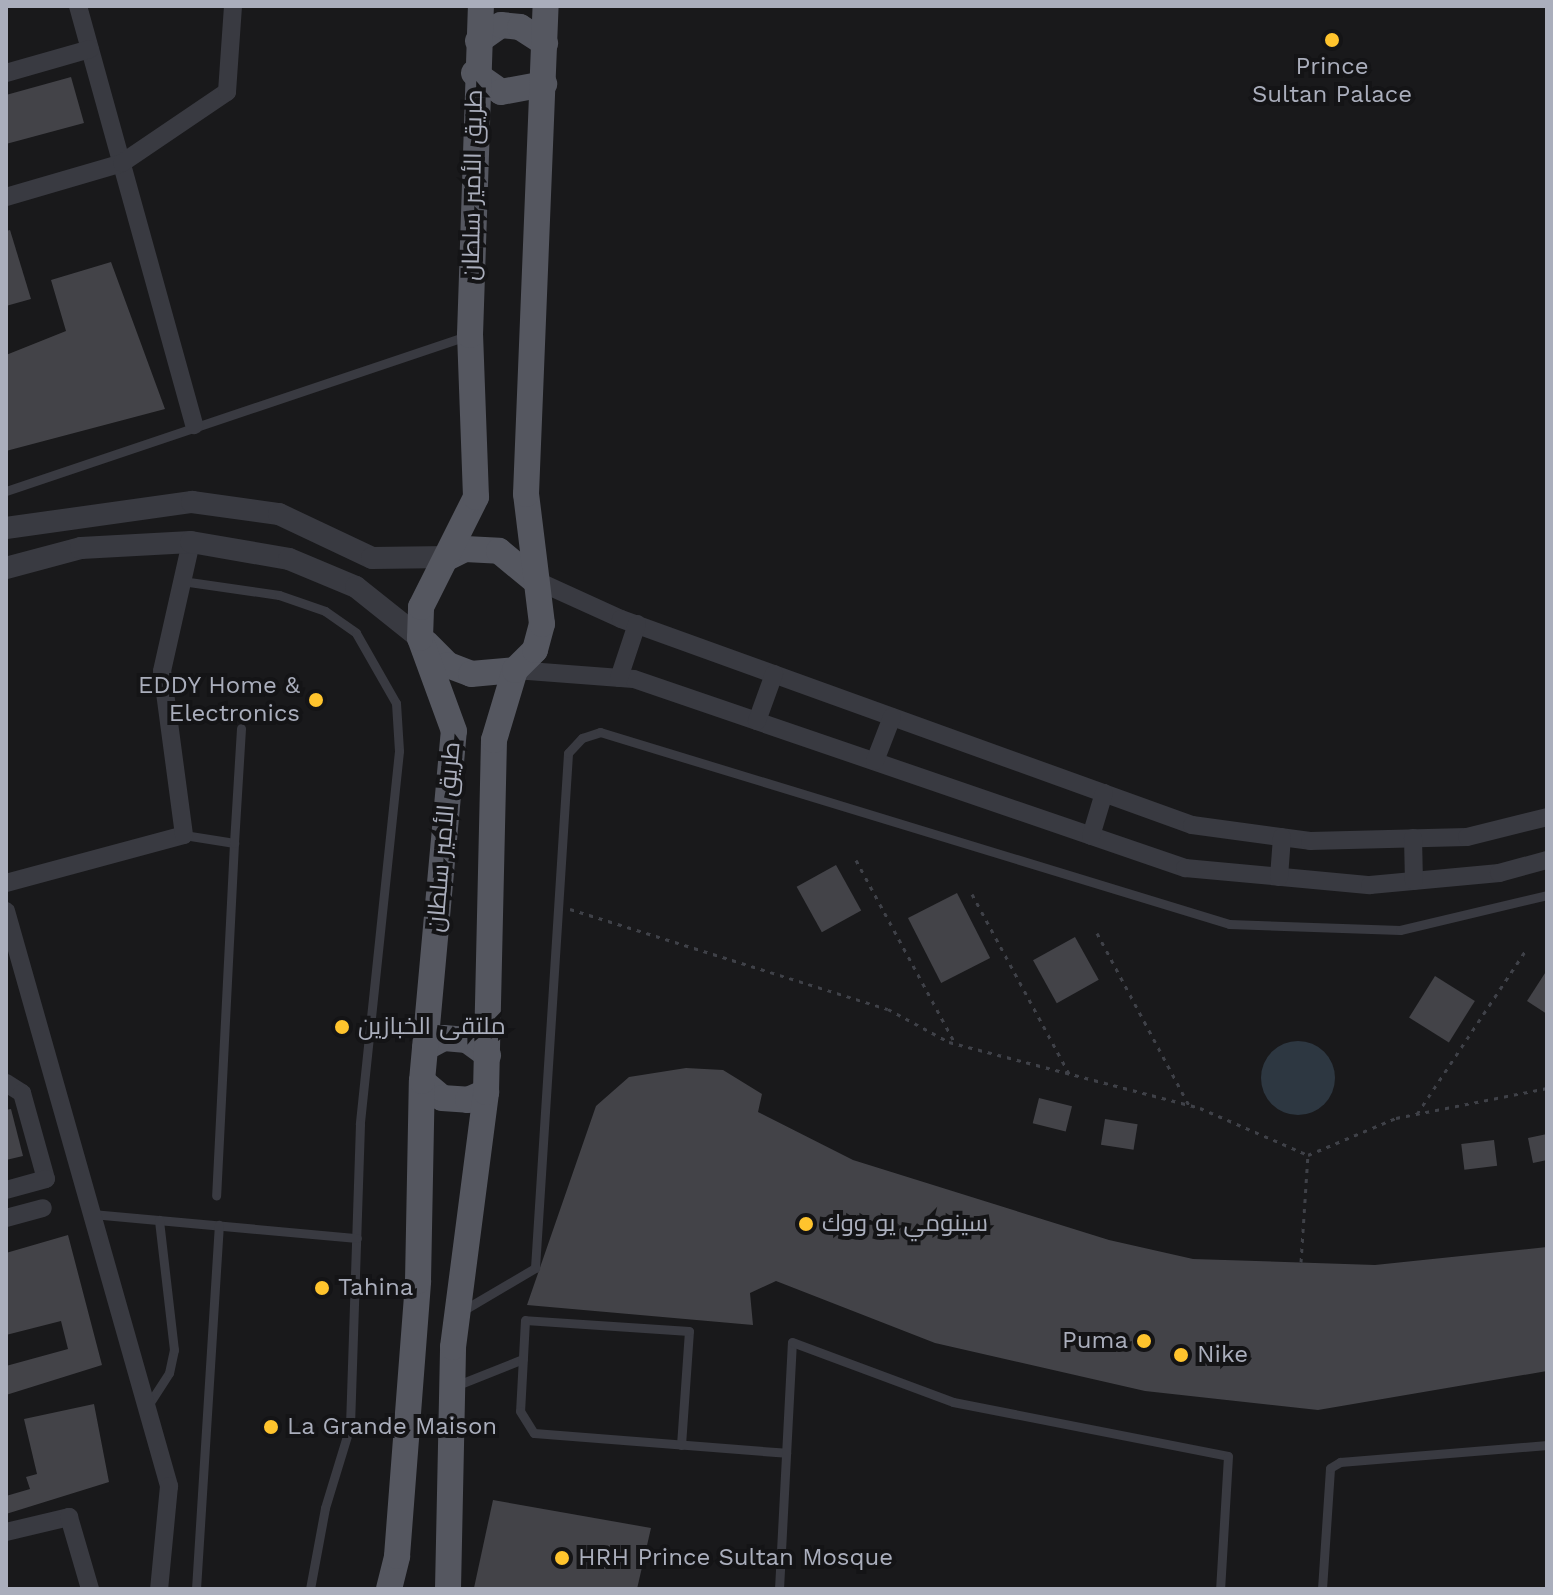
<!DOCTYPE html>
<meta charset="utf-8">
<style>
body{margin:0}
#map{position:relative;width:1553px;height:1595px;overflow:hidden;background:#19191b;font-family:"Work Sans",Cairo,sans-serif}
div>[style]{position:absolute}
.water>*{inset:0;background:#2d3741}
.round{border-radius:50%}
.building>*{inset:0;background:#434348;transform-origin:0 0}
.path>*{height:3px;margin-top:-1.5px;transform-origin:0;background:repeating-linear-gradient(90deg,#3f4148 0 4px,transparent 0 10px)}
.service>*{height:9px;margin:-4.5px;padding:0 4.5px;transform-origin:4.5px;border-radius:4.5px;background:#393a41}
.minor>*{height:18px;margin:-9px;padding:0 9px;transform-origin:9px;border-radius:9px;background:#393a41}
.tertiary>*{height:22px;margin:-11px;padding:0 11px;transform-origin:11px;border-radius:11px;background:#393a41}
.primary>*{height:26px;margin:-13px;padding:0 13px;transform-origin:13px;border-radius:13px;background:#555760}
.dots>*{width:22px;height:22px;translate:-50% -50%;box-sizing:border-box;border:4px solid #141416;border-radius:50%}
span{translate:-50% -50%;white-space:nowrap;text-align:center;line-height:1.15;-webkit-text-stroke:8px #141416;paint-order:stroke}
.poi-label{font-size:24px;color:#aaaebc}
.right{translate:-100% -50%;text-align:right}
.left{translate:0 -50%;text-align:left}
.street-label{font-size:24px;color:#aaaebc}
.frame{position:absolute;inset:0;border:8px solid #aaaebc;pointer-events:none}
</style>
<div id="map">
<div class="water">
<div class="round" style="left:1261px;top:1041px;width:74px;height:74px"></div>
</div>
<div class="building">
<div style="clip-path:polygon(71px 77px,84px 123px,6px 144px,6px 95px)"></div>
<div style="clip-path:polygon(10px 230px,31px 299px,6px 306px,6px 231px)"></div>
<div style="clip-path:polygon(111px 262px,165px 409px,6px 451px,6px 355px,66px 331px,51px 280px)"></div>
<div style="left:836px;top:865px;width:52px;height:45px;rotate:61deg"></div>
<div style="left:957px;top:893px;width:73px;height:55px;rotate:63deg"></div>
<div style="left:1075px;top:937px;width:49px;height:48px;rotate:61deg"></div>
<div style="clip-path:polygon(1547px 970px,1547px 1014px,1527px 1001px)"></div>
<div style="left:1435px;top:976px;width:47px;height:49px;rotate:32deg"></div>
<div style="clip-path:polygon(686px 1068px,723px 1070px,762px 1094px,758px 1112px,853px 1160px,1109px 1240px,1193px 1259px,1375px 1265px,1547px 1247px,1547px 1371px,1318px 1410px,1145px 1391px,935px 1343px,776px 1281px,750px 1293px,753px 1325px,527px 1305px,596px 1106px,629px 1077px)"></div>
<div style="left:1039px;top:1098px;width:34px;height:26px;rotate:14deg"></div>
<div style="clip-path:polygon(11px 1109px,23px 1156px,6px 1160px,6px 1110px)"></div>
<div style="left:1105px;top:1119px;width:33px;height:26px;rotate:9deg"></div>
<div style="clip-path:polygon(1547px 1134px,1547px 1160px,1533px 1163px,1528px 1138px)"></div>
<div style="left:1494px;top:1140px;width:26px;height:33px;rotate:83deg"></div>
<div style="clip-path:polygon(68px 1235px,102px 1365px,6px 1395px,6px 1366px,68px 1349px,61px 1321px,6px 1335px,6px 1253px)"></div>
<div style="clip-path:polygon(94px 1404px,109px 1482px,6px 1514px,6px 1496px,30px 1489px,26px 1477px,37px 1474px,24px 1419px)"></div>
<div style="clip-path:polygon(493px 1500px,651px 1528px,637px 1589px,474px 1588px)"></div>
</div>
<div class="path">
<div style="left:856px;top:860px;width:208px;rotate:61.6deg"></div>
<div style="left:972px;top:894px;width:206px;rotate:61.6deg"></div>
<div style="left:570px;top:909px;width:333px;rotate:17.5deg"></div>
<div style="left:888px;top:1009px;width:69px;rotate:28.4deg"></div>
<div style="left:949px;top:1042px;width:260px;rotate:14.7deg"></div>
<div style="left:1200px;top:1108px;width:118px;rotate:23.5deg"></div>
<div style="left:1097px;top:933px;width:195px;rotate:61.9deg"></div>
<div style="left:1417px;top:1114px;width:197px;rotate:-56.4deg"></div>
<div style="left:1301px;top:1262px;width:107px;rotate:-86.3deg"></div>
<div style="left:1308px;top:1155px;width:95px;rotate:-22.8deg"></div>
<div style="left:1396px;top:1118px;width:154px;rotate:-11.2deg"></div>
</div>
<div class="service">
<div style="left:6px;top:491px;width:486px;rotate:-18.6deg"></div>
<div style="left:182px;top:581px;width:98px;rotate:8.2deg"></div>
<div style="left:279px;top:595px;width:49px;rotate:19.2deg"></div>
<div style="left:325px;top:611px;width:38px;rotate:35deg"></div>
<div style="left:356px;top:633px;width:81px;rotate:60.3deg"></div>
<div style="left:396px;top:703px;width:48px;rotate:86.4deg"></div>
<div style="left:399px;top:751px;width:375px;rotate:96deg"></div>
<div style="left:360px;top:1124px;width:302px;rotate:91.9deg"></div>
<div style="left:350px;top:1426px;width:86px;rotate:107deg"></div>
<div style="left:325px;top:1508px;width:82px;rotate:100.5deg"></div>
<div style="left:184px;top:835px;width:51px;rotate:9.1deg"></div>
<div style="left:234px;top:843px;width:353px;rotate:92.9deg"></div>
<div style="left:234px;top:843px;width:115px;rotate:-86.5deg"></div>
<div style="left:92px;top:1214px;width:266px;rotate:5.2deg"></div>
<div style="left:462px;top:1311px;width:85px;rotate:-30.5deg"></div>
<div style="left:535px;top:1268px;width:516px;rotate:-86.33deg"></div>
<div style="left:568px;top:753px;width:21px;rotate:-47deg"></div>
<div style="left:582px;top:738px;width:19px;rotate:-18deg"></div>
<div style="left:600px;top:732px;width:658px;rotate:16.97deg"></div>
<div style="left:1229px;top:924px;width:171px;rotate:2deg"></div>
<div style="left:1400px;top:930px;width:151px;rotate:-13.4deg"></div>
<div style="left:455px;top:1386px;width:73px;rotate:-21.7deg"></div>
<div style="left:147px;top:1407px;width:40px;rotate:-57.1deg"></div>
<div style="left:169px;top:1373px;width:24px;rotate:-78deg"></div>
<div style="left:174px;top:1350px;width:131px;rotate:-96.6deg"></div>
<div style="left:681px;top:1445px;width:114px;rotate:-86deg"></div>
<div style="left:689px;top:1331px;width:164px;rotate:-176.2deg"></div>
<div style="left:525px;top:1320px;width:91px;rotate:93.1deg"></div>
<div style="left:520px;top:1411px;width:26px;rotate:58deg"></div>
<div style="left:534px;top:1433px;width:253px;rotate:4.5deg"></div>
<div style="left:196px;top:1589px;width:365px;rotate:-86.4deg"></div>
<div style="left:779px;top:1589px;width:247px;rotate:-87deg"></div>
<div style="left:792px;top:1342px;width:172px;rotate:20.4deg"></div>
<div style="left:953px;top:1402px;width:280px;rotate:11.1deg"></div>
<div style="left:1228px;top:1456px;width:133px;rotate:93.4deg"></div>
<div style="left:1322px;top:1589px;width:121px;rotate:-86.2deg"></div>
<div style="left:1330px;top:1468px;width:12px;rotate:-31deg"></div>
<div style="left:1340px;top:1462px;width:208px;rotate:-4.7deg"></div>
</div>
<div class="minor">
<div style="left:78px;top:6px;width:435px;rotate:74.5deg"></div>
<div style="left:6px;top:73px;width:87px;rotate:-15.9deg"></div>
<div style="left:6px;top:197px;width:121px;rotate:-16.3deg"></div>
<div style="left:122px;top:163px;width:127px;rotate:-34.1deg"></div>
<div style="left:227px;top:92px;width:86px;rotate:-86deg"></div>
<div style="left:533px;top:579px;width:97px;rotate:24.4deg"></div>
<div style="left:621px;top:619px;width:607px;rotate:19.84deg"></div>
<div style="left:1192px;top:825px;width:119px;rotate:7.7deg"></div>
<div style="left:1310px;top:841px;width:157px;rotate:-1.5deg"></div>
<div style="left:1467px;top:837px;width:82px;rotate:-14deg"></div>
<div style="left:515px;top:670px;width:119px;rotate:4.3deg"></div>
<div style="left:634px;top:679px;width:583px;rotate:18.93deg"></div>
<div style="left:1185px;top:868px;width:186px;rotate:5.3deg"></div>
<div style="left:1370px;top:885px;width:130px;rotate:-5.3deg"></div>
<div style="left:1499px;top:873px;width:50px;rotate:-15.2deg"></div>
<div style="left:619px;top:678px;width:57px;rotate:-71.6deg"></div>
<div style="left:757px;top:721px;width:50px;rotate:-70.1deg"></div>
<div style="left:875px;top:761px;width:47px;rotate:-68.9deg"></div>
<div style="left:1091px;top:836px;width:45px;rotate:-73.2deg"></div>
<div style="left:1413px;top:838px;width:43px;rotate:88.7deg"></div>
<div style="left:1279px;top:877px;width:40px;rotate:-85.7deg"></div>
<div style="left:6px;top:883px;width:184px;rotate:-15.1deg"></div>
<div style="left:184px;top:835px;width:165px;rotate:-97.6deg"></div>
<div style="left:162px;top:671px;width:132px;rotate:-77.3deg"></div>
<div style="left:6px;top:911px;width:598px;rotate:74.17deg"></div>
<div style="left:169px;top:1486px;width:103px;rotate:95.5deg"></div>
<div style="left:6px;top:1083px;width:19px;rotate:32deg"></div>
<div style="left:22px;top:1093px;width:89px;rotate:74.4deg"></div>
<div style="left:46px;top:1179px;width:41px;rotate:164.6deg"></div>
<div style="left:6px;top:1218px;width:38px;rotate:-15deg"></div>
<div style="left:6px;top:1532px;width:65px;rotate:-13.4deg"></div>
<div style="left:69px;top:1517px;width:75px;rotate:73.7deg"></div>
</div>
<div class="tertiary">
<div style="left:6px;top:528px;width:188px;rotate:-8deg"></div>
<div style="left:192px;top:502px;width:88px;rotate:7.9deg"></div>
<div style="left:279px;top:514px;width:103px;rotate:25.3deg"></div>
<div style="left:372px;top:558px;width:77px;rotate:-0.7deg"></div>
<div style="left:6px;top:568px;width:78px;rotate:-14.9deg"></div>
<div style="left:81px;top:548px;width:110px;rotate:-3.1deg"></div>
<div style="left:191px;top:542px;width:99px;rotate:9.8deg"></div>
<div style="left:289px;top:559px;width:73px;rotate:22.7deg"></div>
<div style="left:356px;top:587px;width:82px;rotate:38.6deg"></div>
</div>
<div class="primary">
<div style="left:478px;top:41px;width:28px;rotate:-35deg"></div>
<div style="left:501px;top:25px;width:19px;rotate:6deg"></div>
<div style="left:520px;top:27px;width:30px;rotate:33deg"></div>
<div style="left:474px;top:73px;width:33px;rotate:35deg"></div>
<div style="left:501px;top:92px;width:44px;rotate:-10.5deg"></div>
<div style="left:449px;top:557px;width:18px;rotate:-27deg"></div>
<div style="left:465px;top:549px;width:34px;rotate:3deg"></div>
<div style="left:499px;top:551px;width:44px;rotate:39.5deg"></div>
<div style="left:426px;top:643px;width:31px;rotate:45deg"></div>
<div style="left:448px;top:665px;width:25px;rotate:21deg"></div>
<div style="left:471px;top:674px;width:44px;rotate:-5.2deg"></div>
<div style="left:425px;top:1048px;width:21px;rotate:-28deg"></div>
<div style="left:444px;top:1038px;width:23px;rotate:5deg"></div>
<div style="left:467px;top:1040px;width:26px;rotate:36deg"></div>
<div style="left:422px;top:1081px;width:26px;rotate:40deg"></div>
<div style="left:442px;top:1098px;width:26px;rotate:4deg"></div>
<div style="left:468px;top:1100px;width:20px;rotate:-24deg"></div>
<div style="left:389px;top:1589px;width:34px;rotate:-76deg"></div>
<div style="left:397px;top:1556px;width:276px;rotate:-85.6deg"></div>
<div style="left:418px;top:1281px;width:200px;rotate:-88.9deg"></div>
<div style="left:422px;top:1081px;width:351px;rotate:-84.8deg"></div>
<div style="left:454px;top:731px;width:99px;rotate:-110.1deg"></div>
<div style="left:420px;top:638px;width:31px;rotate:-88deg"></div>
<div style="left:421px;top:607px;width:123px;rotate:-63.4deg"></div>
<div style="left:476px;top:497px;width:162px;rotate:-92.1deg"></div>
<div style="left:470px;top:335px;width:329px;rotate:-88.1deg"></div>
<div style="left:448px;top:1589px;width:242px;rotate:-88.8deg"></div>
<div style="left:453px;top:1347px;width:257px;rotate:-82.6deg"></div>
<div style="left:486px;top:1092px;width:352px;rotate:-88.7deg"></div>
<div style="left:494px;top:740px;width:73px;rotate:-73.3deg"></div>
<div style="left:515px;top:670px;width:28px;rotate:-45deg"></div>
<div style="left:535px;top:650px;width:27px;rotate:-75deg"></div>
<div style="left:542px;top:624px;width:131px;rotate:-97deg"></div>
<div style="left:526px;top:494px;width:488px;rotate:-87.7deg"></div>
</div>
<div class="dots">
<div style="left:1332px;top:40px;background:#ffc42d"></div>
<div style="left:316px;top:700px;background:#ffc42d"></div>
<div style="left:342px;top:1027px;background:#ffc42d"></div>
<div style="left:806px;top:1224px;background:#ffc42d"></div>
<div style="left:322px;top:1288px;background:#ffc42d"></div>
<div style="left:1144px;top:1341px;background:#ffc42d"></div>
<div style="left:1181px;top:1355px;background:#ffc42d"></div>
<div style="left:271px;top:1427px;background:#ffc42d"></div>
<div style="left:562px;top:1558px;background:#ffc42d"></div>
</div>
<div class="poi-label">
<span style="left:1332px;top:81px">Prince<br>Sultan Palace</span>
<span class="right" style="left:300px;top:700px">EDDY Home &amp;<br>Electronics</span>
<span class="left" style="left:358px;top:1027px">ملتقى الخبازين</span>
<span class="left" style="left:822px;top:1224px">سينومي يو ووك</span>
<span class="left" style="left:338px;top:1288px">Tahina</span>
<span class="right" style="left:1128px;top:1341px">Puma</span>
<span class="left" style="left:1197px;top:1355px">Nike</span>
<span class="left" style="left:287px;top:1427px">La Grande Maison</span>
<span class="left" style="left:578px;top:1558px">HRH Prince Sultan Mosque</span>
</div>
<div class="street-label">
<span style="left:473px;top:185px;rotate:-89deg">طريق الأمير سلطان</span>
<span style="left:444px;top:837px;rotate:-85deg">طريق الأمير سلطان</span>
</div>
<div class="frame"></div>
</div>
